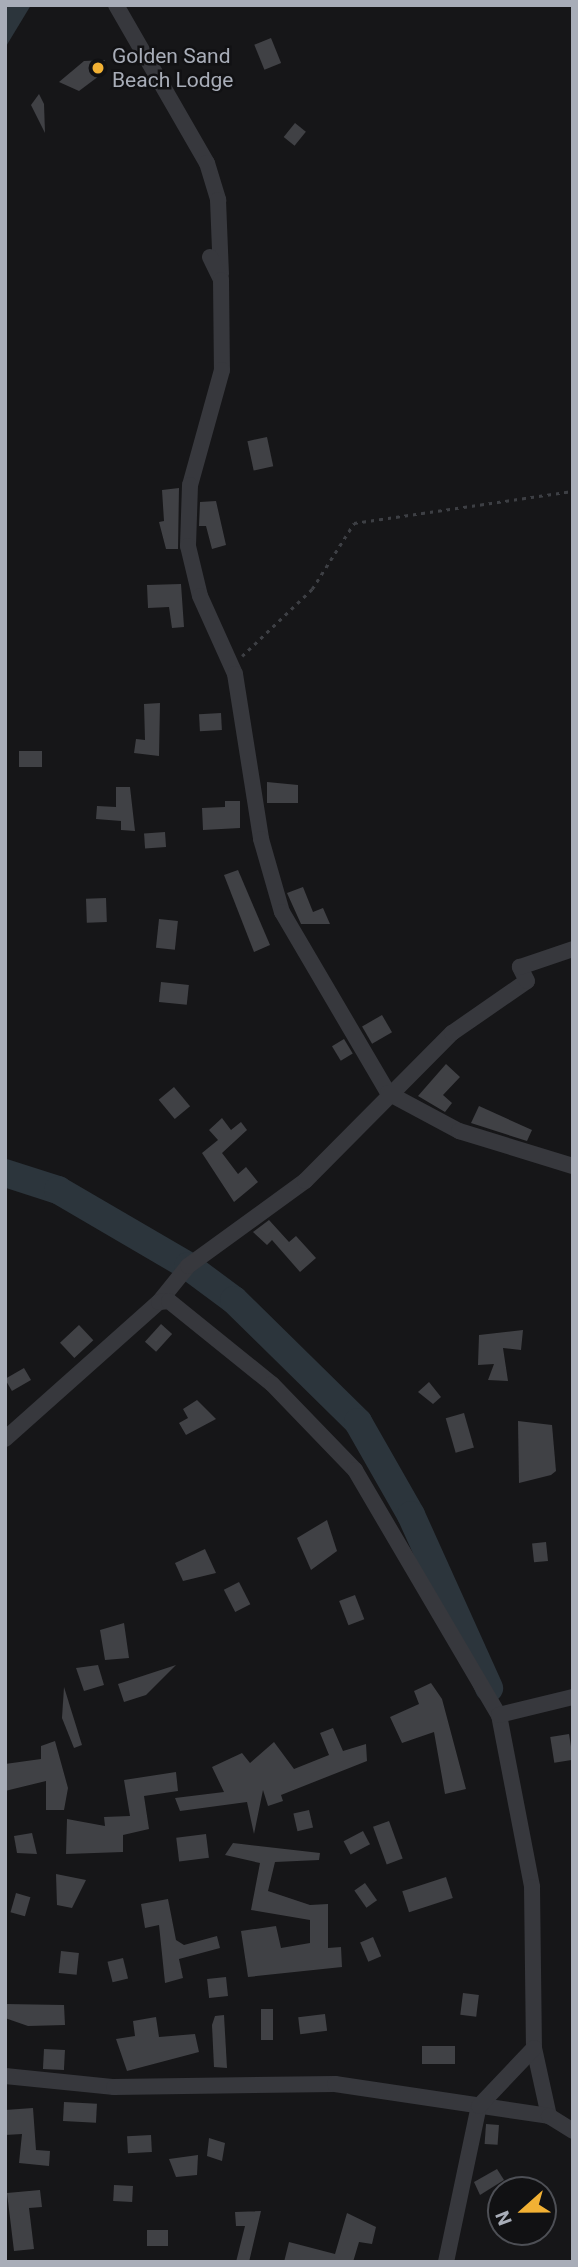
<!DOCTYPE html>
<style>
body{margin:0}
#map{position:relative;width:578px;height:2267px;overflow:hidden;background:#161618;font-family:Roboto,sans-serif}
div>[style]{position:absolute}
.water>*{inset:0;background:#2c353c}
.river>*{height:28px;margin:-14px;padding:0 14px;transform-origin:14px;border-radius:14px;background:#2c353c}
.building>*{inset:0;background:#404145;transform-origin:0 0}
.path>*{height:2.5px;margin-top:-1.25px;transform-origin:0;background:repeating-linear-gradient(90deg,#3d3f44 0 3.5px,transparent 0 8.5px)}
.minor>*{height:16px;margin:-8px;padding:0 8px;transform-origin:8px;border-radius:8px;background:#37383d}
.dots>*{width:19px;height:19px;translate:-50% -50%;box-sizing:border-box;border:4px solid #111113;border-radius:50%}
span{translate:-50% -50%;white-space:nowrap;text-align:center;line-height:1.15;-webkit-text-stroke:5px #111113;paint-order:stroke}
.poi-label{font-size:21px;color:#a8adb8}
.left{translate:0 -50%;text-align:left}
.frame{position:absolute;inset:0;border:7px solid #a8adb8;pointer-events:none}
.north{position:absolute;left:487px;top:2176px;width:70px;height:70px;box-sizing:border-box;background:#111113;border:2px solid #4d4f55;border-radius:50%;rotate:249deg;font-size:19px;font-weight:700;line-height:28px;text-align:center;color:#a8adb8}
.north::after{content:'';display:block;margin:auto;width:24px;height:32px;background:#f2b134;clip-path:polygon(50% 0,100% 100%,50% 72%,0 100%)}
</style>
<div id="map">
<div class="water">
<div style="clip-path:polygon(5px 5px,31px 5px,5px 48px)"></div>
</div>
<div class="river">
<div style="left:5px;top:1173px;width:56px;rotate:17.8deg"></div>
<div style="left:58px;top:1190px;width:151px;rotate:30.3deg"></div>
<div style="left:188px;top:1266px;width:57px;rotate:36.5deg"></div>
<div style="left:234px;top:1300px;width:174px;rotate:44.5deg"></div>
<div style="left:358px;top:1422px;width:107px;rotate:60.3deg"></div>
<div style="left:411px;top:1515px;width:190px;rotate:65.7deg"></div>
</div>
<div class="building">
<div style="left:271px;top:38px;width:27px;height:18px;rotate:68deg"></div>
<div style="clip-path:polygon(105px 60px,99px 76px,79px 91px,59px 82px,84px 61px)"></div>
<div style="clip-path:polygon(39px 94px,44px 104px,45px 133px,31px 105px)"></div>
<div style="left:295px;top:123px;width:14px;height:18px;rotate:39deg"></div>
<div style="left:267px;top:437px;width:30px;height:20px;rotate:78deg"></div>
<div style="clip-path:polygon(179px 488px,178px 549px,166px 549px,159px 522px,164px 521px,162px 490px)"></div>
<div style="clip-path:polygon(216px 501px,226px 545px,212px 549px,206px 526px,199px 526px,200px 502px)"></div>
<div style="clip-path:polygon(181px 584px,184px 627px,172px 628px,169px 607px,148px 608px,147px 585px)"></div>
<div style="clip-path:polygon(160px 703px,159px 756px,134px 753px,136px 739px,145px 740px,144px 704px)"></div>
<div style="left:221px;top:713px;width:17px;height:22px;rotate:87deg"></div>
<div style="left:19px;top:751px;width:23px;height:16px"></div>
<div style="clip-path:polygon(267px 782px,298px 785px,298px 803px,267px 803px)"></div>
<div style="clip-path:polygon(116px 787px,130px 787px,135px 831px,121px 830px,121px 821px,96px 819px,97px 806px,116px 807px)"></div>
<div style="clip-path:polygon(225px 801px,240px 801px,240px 828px,203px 830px,202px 808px,225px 807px)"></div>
<div style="left:165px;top:832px;width:15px;height:21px;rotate:86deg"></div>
<div style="clip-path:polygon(238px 870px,270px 945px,254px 952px,224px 875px)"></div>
<div style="clip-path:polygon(303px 887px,313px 912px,323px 908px,330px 924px,301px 924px,287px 893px)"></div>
<div style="left:106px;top:898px;width:24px;height:20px;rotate:88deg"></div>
<div style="left:159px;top:919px;width:19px;height:29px;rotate:6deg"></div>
<div style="left:161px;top:982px;width:28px;height:20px;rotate:6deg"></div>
<div style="left:382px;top:1015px;width:20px;height:23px;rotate:60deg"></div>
<div style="left:344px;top:1039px;width:17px;height:14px;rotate:59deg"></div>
<div style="clip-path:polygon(446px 1064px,460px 1077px,443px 1095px,452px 1103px,445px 1112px,418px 1096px)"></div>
<div style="left:174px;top:1087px;width:25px;height:20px;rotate:50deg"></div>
<div style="clip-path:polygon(479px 1106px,532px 1130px,527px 1141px,471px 1123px)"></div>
<div style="clip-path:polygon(222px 1118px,231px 1130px,241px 1122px,247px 1130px,222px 1153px,238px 1174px,246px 1167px,258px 1182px,234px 1202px,202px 1153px,218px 1140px,209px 1130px)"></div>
<div style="clip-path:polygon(269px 1220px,289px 1242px,296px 1236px,316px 1258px,300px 1272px,272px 1240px,267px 1245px,253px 1232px)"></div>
<div style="left:161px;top:1324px;width:15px;height:24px;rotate:42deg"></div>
<div style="left:79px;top:1325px;width:21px;height:26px;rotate:47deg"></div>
<div style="clip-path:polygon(523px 1330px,521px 1350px,503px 1348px,508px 1381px,488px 1380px,494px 1364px,478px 1365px,479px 1335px)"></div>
<div style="left:24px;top:1368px;width:14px;height:22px;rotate:60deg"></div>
<div style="clip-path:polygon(429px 1382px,441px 1397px,433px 1404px,418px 1392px)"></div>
<div style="clip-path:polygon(197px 1400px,216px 1419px,186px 1435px,179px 1423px,188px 1418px,183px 1409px)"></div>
<div style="left:464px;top:1413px;width:36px;height:19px;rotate:74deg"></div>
<div style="clip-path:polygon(518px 1421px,552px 1425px,556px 1471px,551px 1475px,519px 1483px)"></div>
<div style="clip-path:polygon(327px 1520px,337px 1551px,311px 1570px,297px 1538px)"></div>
<div style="left:546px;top:1542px;width:19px;height:14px;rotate:84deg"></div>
<div style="clip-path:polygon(205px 1549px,216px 1573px,183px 1581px,175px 1563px)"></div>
<div style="left:239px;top:1582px;width:25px;height:17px;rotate:63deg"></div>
<div style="left:355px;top:1595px;width:26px;height:17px;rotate:69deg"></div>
<div style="clip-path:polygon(124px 1623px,129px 1658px,105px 1660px,100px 1630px)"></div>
<div style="clip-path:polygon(98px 1665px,104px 1685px,84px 1691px,76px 1668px)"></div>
<div style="clip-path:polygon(176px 1665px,146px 1695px,124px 1702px,118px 1684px)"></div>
<div style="clip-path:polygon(431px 1683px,442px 1699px,466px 1789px,445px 1794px,434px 1732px,402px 1743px,390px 1717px,419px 1704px,414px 1691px)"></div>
<div style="clip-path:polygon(64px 1687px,82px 1745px,74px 1748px,62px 1718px)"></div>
<div style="clip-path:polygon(333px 1728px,343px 1751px,366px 1744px,367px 1761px,281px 1795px,283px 1801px,268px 1806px,263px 1790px,254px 1834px,247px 1802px,180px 1811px,175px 1798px,224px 1792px,212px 1767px,242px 1753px,250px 1763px,274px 1742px,294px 1769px,329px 1755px,320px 1733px)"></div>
<div style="left:569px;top:1734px;width:26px;height:19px;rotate:81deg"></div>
<div style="clip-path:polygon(55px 1741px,68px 1788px,64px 1810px,46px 1810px,46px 1781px,5px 1791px,5px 1764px,41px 1759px,41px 1746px)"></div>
<div style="clip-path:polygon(176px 1772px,178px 1791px,144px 1796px,149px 1829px,123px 1835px,123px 1852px,66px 1854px,67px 1819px,105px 1826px,104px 1817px,130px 1816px,124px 1780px)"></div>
<div style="left:309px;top:1810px;width:18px;height:16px;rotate:77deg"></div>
<div style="left:389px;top:1821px;width:40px;height:17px;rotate:70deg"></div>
<div style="left:363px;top:1831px;width:15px;height:22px;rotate:62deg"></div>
<div style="clip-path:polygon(32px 1833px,37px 1854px,17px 1853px,14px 1836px)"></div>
<div style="left:206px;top:1834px;width:24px;height:30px;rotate:83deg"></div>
<div style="clip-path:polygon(233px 1843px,320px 1853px,319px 1860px,275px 1862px,268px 1891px,310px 1905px,328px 1904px,328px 1948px,341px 1947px,342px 1967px,248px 1977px,241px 1931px,276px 1926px,281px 1948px,310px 1943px,310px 1920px,251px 1910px,260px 1863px,225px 1855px)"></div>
<div style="clip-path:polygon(56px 1874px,86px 1880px,72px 1908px,57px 1905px)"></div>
<div style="left:446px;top:1877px;width:22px;height:46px;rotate:72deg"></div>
<div style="left:365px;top:1883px;width:21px;height:13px;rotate:55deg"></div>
<div style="left:16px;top:1893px;width:15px;height:20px;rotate:16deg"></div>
<div style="clip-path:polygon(168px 1899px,176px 1940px,184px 1945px,217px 1936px,220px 1948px,179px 1959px,183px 1978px,165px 1983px,159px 1925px,145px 1928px,141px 1904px)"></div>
<div style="left:373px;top:1937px;width:21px;height:14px;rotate:67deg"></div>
<div style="left:61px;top:1951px;width:18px;height:22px;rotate:6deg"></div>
<div style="left:123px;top:1958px;width:21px;height:16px;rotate:76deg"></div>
<div style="left:226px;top:1977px;width:19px;height:19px;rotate:84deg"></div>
<div style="left:463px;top:1993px;width:16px;height:22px;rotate:7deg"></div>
<div style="clip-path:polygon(5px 2004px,64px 2005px,65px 2025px,28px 2026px,5px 2018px)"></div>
<div style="left:261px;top:2009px;width:12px;height:31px"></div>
<div style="left:325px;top:2014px;width:17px;height:27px;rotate:83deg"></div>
<div style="clip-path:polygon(224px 2015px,227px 2068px,214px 2067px,212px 2025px,215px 2016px)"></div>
<div style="clip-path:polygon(156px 2017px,159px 2037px,195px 2034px,199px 2052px,127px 2071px,116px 2039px,135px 2036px,133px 2021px)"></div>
<div style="left:422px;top:2046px;width:33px;height:18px"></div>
<div style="left:44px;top:2049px;width:21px;height:20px;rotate:3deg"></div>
<div style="left:64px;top:2102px;width:33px;height:19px;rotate:3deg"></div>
<div style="clip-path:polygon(33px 2108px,36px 2150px,50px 2151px,49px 2166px,19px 2163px,22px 2134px,5px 2135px,5px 2110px)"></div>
<div style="left:486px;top:2124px;width:13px;height:20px;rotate:4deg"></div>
<div style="left:151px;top:2135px;width:17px;height:24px;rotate:87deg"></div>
<div style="clip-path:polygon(209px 2138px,225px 2143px,222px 2161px,207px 2156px)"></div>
<div style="clip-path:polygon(198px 2155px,197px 2175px,176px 2177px,169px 2159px)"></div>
<div style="clip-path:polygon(497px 2169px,504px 2180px,480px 2195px,474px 2182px)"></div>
<div style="left:114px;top:2185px;width:19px;height:16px;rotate:3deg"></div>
<div style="clip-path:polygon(40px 2190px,42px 2207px,29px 2208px,34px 2249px,14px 2251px,7px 2193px)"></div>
<div style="clip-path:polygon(261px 2211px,249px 2262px,236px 2262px,245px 2226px,236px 2226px,235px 2212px)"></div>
<div style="clip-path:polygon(347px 2213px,376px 2227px,372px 2244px,359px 2242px,353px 2262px,284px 2262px,289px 2242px,335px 2254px)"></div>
<div style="left:147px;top:2230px;width:21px;height:16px"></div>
</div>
<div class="path">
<div style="left:242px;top:656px;width:97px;rotate:-43.7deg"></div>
<div style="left:312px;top:589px;width:78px;rotate:-57.5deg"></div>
<div style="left:354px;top:523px;width:221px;rotate:-8.3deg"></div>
</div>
<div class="minor">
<div style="left:116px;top:5px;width:182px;rotate:60.1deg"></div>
<div style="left:207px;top:163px;width:39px;rotate:73deg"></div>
<div style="left:218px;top:200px;width:74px;rotate:87.7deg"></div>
<div style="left:210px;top:257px;width:25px;rotate:64deg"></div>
<div style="left:221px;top:280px;width:90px;rotate:89.4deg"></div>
<div style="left:222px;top:370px;width:119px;rotate:105.5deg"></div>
<div style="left:190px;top:485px;width:61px;rotate:91.9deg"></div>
<div style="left:188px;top:546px;width:51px;rotate:76.5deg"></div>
<div style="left:200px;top:596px;width:85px;rotate:65.8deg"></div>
<div style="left:235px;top:674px;width:167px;rotate:81deg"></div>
<div style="left:261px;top:839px;width:76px;rotate:74deg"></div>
<div style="left:282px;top:912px;width:210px;rotate:59.6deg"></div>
<div style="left:388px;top:1093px;width:81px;rotate:28.2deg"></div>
<div style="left:459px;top:1131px;width:119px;rotate:17.1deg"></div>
<div style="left:159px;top:1302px;width:46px;rotate:-51.1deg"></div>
<div style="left:188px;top:1266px;width:145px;rotate:-36deg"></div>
<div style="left:305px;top:1181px;width:209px;rotate:-45.2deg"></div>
<div style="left:452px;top:1033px;width:91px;rotate:-34.7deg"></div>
<div style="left:527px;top:981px;width:16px;rotate:-117deg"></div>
<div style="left:520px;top:967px;width:56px;rotate:-18.8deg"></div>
<div style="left:5px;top:1439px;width:206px;rotate:-41.7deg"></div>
<div style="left:159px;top:1302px;width:10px;rotate:-6deg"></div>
<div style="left:169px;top:1301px;width:132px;rotate:38.9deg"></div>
<div style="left:272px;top:1384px;width:120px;rotate:46deg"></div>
<div style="left:355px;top:1470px;width:284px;rotate:59.6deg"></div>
<div style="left:499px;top:1715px;width:175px;rotate:79.1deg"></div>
<div style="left:532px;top:1887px;width:161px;rotate:89.3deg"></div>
<div style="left:534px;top:2048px;width:70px;rotate:77.6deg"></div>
<div style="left:499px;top:1715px;width:76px;rotate:-13.7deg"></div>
<div style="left:5px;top:2076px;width:110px;rotate:5.8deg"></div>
<div style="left:114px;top:2087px;width:221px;rotate:-0.8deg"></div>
<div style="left:335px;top:2084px;width:216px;rotate:8.5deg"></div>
<div style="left:549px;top:2116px;width:28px;rotate:32deg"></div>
<div style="left:446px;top:2262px;width:159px;rotate:-78.1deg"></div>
<div style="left:479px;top:2106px;width:80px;rotate:-46.5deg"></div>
</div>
<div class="dots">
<div style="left:98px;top:68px;background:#f2b134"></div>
</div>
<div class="poi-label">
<span class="left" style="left:112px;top:68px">Golden Sand<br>Beach Lodge</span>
</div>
<div class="frame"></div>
<div class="north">N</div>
</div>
